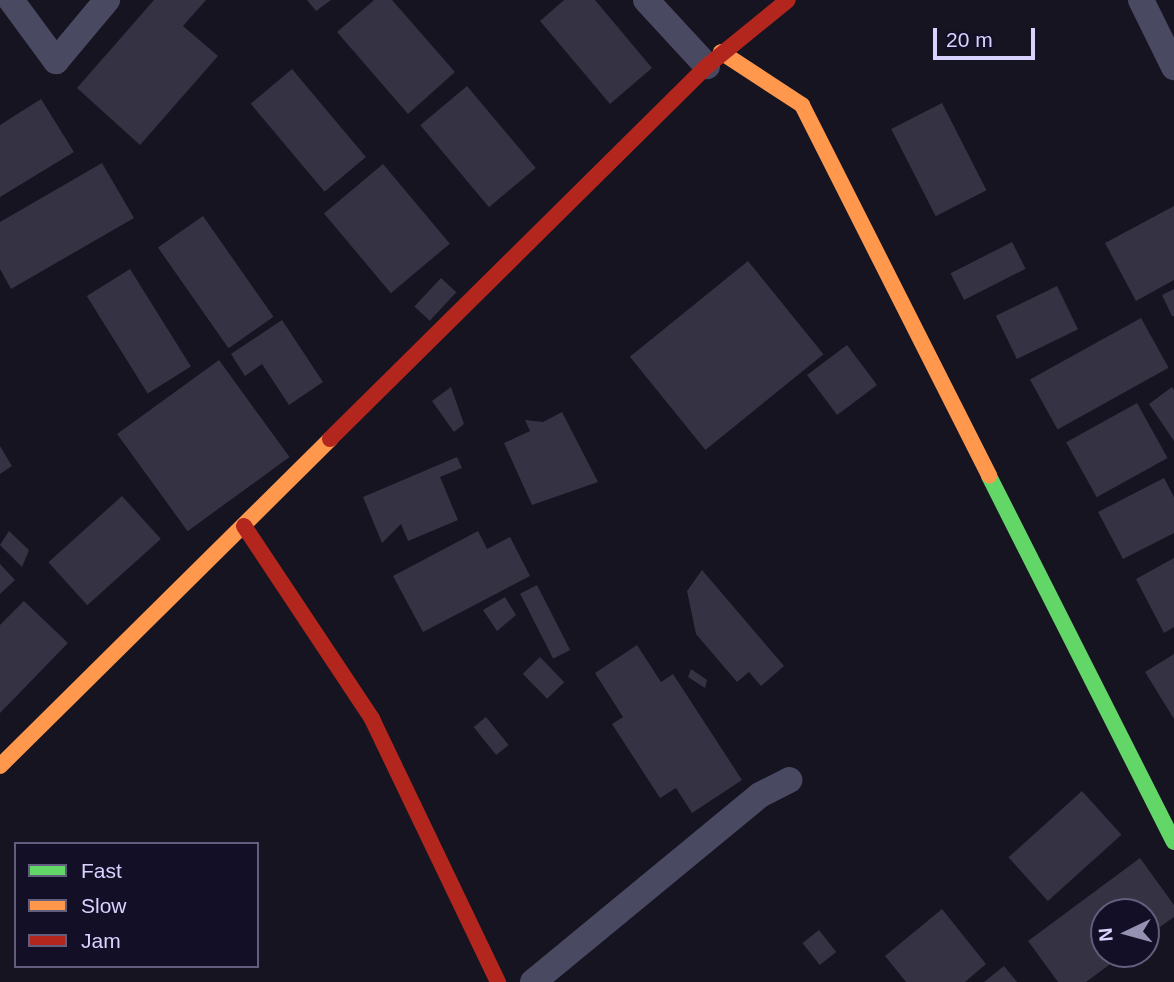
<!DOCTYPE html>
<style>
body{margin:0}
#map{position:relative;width:1174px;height:982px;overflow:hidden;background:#161421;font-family:Helvetica,sans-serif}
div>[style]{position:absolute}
.building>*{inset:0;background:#343243;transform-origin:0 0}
.street>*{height:26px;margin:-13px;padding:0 13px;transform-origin:13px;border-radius:13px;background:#4a4962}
.fast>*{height:16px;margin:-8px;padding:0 8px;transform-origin:8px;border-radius:8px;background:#63d668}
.slow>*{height:16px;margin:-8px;padding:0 8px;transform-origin:8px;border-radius:8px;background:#ff974d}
.jam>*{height:16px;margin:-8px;padding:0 8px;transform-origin:8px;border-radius:8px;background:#b3261e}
span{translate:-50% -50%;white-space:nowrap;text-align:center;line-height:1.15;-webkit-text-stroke:5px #130f26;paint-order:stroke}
.legend{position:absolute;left:14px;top:842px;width:245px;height:126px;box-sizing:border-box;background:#130f26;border:2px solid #625e7d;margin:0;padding:9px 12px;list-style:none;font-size:21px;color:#d9d4ff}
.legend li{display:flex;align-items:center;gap:14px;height:35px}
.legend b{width:35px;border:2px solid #625e7d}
.north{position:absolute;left:1090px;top:898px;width:70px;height:70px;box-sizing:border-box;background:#130f26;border:2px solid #625e7d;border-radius:50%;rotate:265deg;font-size:19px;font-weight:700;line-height:28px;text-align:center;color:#d9d4ff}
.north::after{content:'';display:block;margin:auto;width:24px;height:32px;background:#9591b1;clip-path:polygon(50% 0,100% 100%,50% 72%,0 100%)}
.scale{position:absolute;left:933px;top:28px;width:102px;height:32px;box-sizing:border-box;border:4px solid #d9d4ff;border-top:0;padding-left:9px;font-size:21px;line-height:24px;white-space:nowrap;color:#d9d4ff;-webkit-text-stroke:5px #130f26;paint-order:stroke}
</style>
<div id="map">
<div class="building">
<div style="clip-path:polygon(154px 0,206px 0,183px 26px,218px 56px,140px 145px,77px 88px)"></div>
<div style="clip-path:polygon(307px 0,331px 0,316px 11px)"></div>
<div style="clip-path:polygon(374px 0,392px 0,455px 72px,408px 114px,337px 32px)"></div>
<div style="clip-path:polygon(564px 0,595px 0,652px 68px,610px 104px,540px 21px)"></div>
<div style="left:292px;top:69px;width:115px;height:54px;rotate:50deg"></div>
<div style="left:467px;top:86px;width:107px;height:61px;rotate:50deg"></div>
<div style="clip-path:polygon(41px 99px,74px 152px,0 197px,0 125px)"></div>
<div style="left:942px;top:103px;width:98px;height:57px;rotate:63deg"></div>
<div style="clip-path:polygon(102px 163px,134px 218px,11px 289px,0 269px,0 222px)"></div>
<div style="left:383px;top:164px;width:104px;height:77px;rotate:50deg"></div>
<div style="clip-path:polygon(1174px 206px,1174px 280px,1136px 301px,1105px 243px)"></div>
<div style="left:203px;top:216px;width:123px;height:55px;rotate:55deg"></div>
<div style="left:1012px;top:242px;width:30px;height:69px;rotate:63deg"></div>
<div style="left:748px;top:261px;width:120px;height:152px;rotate:51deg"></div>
<div style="left:130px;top:269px;width:115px;height:51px;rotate:58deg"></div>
<div style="left:441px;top:278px;width:21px;height:39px;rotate:43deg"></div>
<div style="left:1057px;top:286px;width:48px;height:68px;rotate:64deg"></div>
<div style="clip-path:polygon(1174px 289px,1174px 316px,1172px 316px,1162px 295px)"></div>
<div style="left:1141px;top:318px;width:57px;height:127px;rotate:61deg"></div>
<div style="clip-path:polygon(282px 320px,323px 382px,289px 405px,262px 364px,245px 376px,231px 354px)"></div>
<div style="left:847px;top:345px;width:50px;height:50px;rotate:53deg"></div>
<div style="left:219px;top:360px;width:120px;height:126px;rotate:54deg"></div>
<div style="clip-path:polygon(451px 387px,464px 424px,454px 432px,432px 401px)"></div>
<div style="clip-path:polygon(1172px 387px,1174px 390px,1174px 441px,1149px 404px)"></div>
<div style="left:1137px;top:403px;width:63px;height:81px;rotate:61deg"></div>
<div style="clip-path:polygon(562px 412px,598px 482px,532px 505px,504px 443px,530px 431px,525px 420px,543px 422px)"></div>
<div style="clip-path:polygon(0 446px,12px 466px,0 474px)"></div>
<div style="clip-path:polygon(457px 457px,462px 468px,440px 477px,458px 520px,408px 541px,401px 524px,382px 543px,363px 497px)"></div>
<div style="clip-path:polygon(1164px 478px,1174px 497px,1174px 533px,1123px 559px,1098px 512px)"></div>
<div style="left:122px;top:496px;width:58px;height:99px;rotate:48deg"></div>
<div style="clip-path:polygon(9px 531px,29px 550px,22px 567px,0 545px)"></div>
<div style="clip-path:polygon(478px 531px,487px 549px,510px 537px,530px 576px,423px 632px,393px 576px)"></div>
<div style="clip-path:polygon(1174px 558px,1174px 627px,1164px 633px,1136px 579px)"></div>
<div style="clip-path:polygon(0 564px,15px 580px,0 594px)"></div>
<div style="clip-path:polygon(702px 570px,784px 666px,761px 686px,749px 672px,737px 682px,696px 634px,687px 591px)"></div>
<div style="left:537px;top:585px;width:73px;height:19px;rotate:63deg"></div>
<div style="clip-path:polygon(505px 597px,516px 615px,497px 631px,483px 610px)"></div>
<div style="clip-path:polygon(24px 601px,68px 643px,0 713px,0 625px)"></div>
<div style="clip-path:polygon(637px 645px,661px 682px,673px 674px,742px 780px,692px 813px,676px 788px,660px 798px,612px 724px,623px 717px,595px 673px)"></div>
<div style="clip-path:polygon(1174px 654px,1174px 719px,1145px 672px)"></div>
<div style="left:540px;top:657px;width:35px;height:24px;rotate:46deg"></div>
<div style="clip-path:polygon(691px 669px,707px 680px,705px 688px,688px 677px)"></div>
<div style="left:486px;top:717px;width:36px;height:16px;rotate:51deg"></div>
<div style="left:1082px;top:791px;width:59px;height:99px;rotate:48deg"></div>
<div style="clip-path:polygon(1140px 858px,1174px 905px,1174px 917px,1146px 937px,1146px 912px,1104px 912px,1104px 954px,1124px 954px,1086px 982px,1058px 982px,1028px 941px)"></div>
<div style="clip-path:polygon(942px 909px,986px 964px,965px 982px,906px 982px,885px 956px)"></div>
<div style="left:819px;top:930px;width:28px;height:21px;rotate:52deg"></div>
<div style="clip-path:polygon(1004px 966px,1017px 982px,984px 982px)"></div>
</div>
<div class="street">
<div style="left:11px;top:0;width:76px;rotate:53.6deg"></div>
<div style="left:56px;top:61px;width:80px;rotate:-50.1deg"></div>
<div style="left:646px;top:0;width:90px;rotate:47.3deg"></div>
<div style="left:1141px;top:0;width:75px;rotate:63.8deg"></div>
<div style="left:533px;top:982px;width:294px;rotate:-39.5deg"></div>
<div style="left:760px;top:795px;width:33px;rotate:-27deg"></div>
</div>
<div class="fast">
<div style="left:989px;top:476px;width:410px;rotate:63.2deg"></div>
</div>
<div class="slow">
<div style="left:721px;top:52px;width:97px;rotate:33.2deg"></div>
<div style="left:802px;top:105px;width:415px;rotate:63.2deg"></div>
<div style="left:0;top:766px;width:465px;rotate:-44.7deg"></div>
</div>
<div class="jam">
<div style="left:330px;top:439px;width:530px;rotate:-44.69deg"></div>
<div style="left:707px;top:66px;width:104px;rotate:-39.2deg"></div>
<div style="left:244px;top:526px;width:232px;rotate:56.4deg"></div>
<div style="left:372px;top:719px;width:292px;rotate:64.4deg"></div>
</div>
<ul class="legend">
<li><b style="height:9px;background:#63d668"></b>Fast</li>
<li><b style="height:9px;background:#ff974d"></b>Slow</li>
<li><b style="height:9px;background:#b3261e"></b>Jam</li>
</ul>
<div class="north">N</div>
<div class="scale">20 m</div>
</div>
